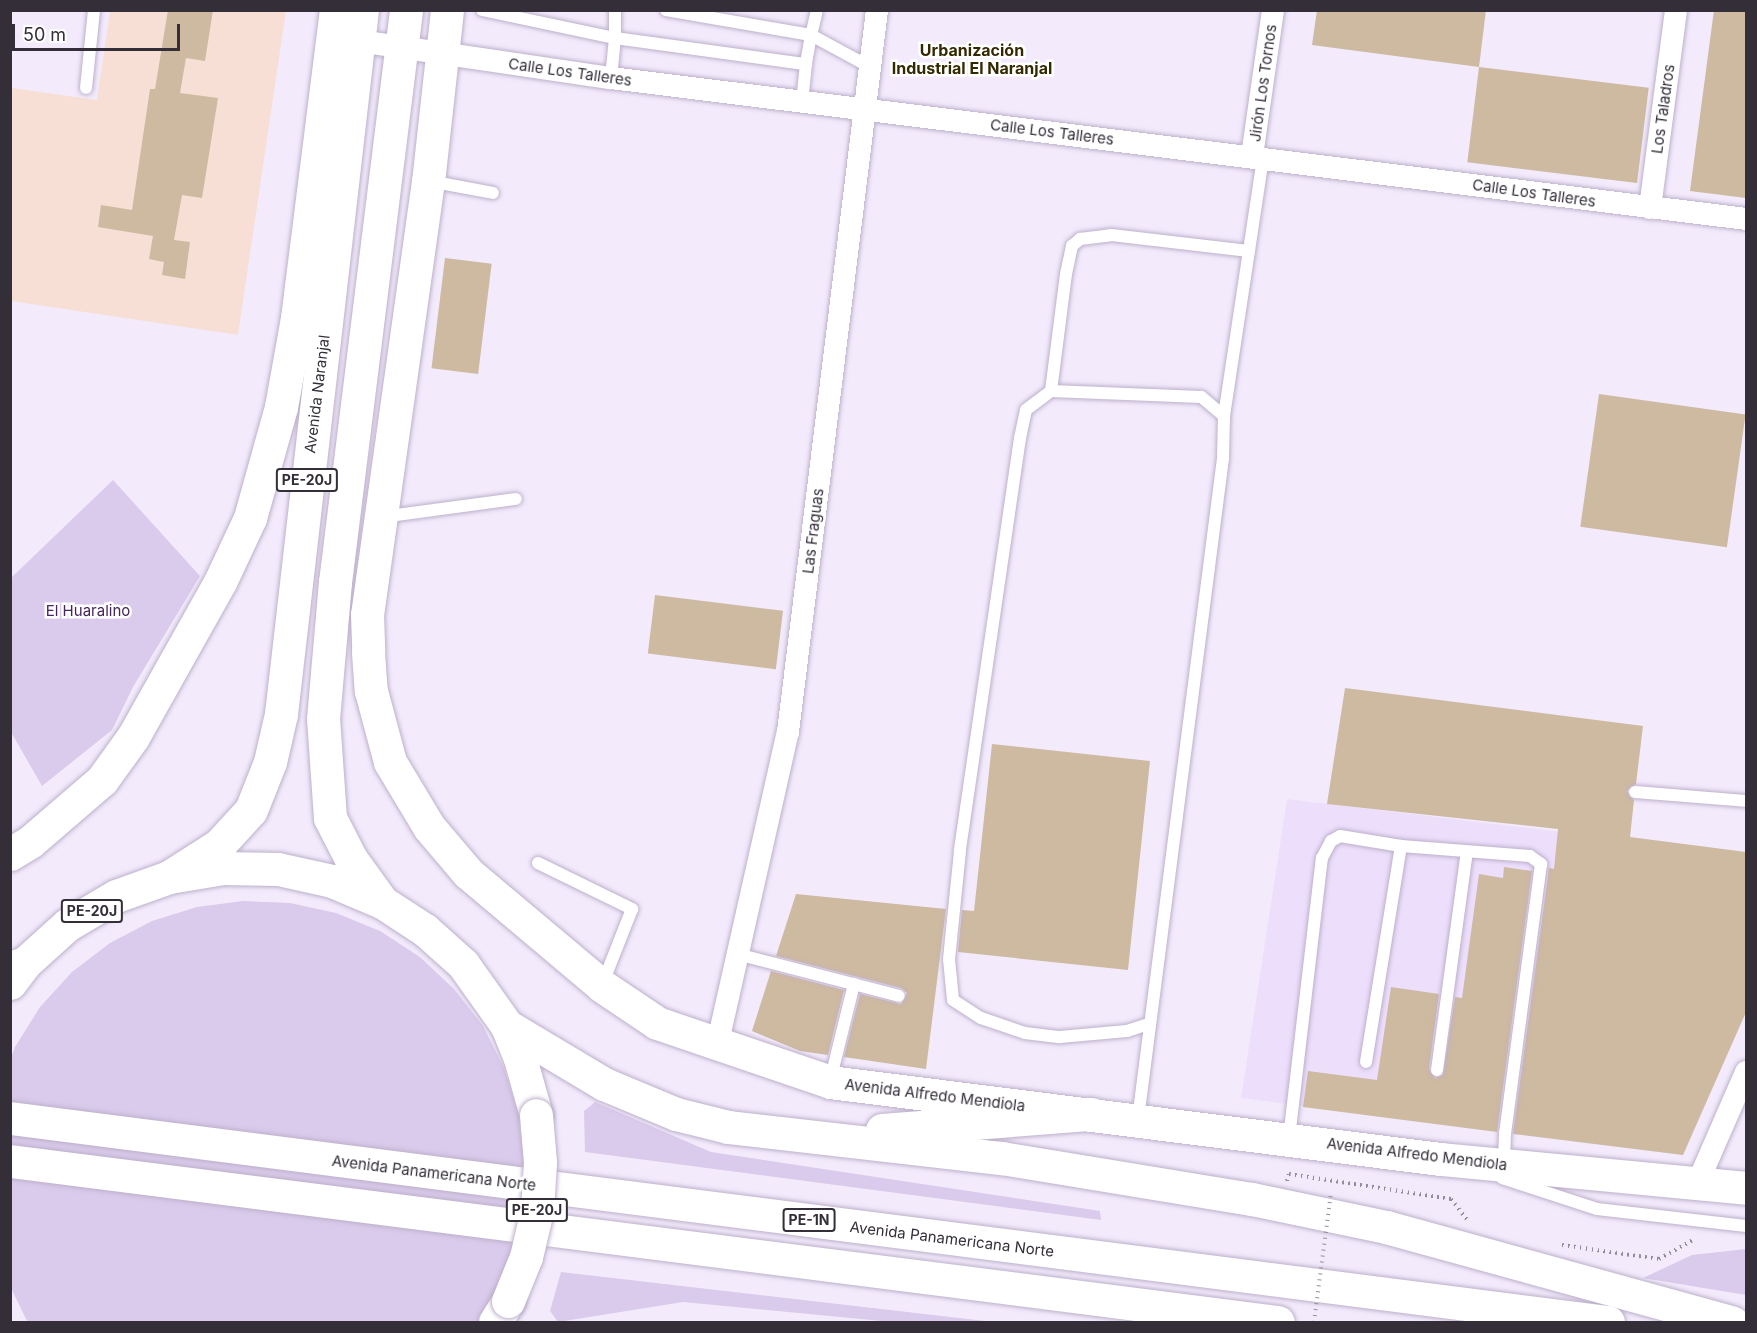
<!DOCTYPE html>
<meta charset="utf-8">
<style>
body{margin:0}
#map{position:relative;width:1757px;height:1333px;overflow:hidden;background:#f3ebfc;font-family:Inter,sans-serif}
div>[style]{position:absolute}
.built>*{inset:0;background:#eddffc}
.medical>*{inset:0;background:#f7dfd5}
.green>*{inset:0;background:#dacaeb}
.building>*{inset:0;background:#ceb9a1;transform-origin:0 0}
.path>*{height:4px;margin-top:-2px;transform-origin:0;background:repeating-linear-gradient(90deg,#938c9a 0 1.5px,transparent 0 6px)}
.roads{filter:drop-shadow(0 0 2px #bdb0cb) drop-shadow(0 0 2px #bdb0cb)}
.service>*{height:12px;margin:-6px;padding:0 6px;transform-origin:6px;border-radius:6px;background:#fff}
.minor>*{height:22px;margin:-11px;padding:0 11px;transform-origin:11px;border-radius:11px;background:#fff}
.secondary>*{height:33px;margin:-16.5px;padding:0 16.5px;transform-origin:16.5px;border-radius:16.5px;background:#fff}
.trunk>*{height:33px;margin:-16.5px;padding:0 16.5px;transform-origin:16.5px;border-radius:16.5px;background:#fff}
.motorway>*{height:33px;margin:-16.5px;padding:0 16.5px;transform-origin:16.5px;border-radius:16.5px;background:#fff}
.path-bridge>*{height:4px;margin-top:-2px;transform-origin:0;background:repeating-linear-gradient(90deg,#938c9a 0 1.5px,transparent 0 6px)}
.bridges{filter:drop-shadow(0 0 2px #bdb0cb) drop-shadow(0 0 2px #bdb0cb)}
.trunk-bridge>*{height:33px;margin:-16.5px;padding:0 16.5px;transform-origin:16.5px;border-radius:16.5px;background:#fff}
span{translate:-50% -50%;white-space:nowrap;text-align:center;line-height:1.15;-webkit-text-stroke:5px #fff;paint-order:stroke}
.shield-label span{padding:2px 4px;background:#fff;border:2px solid;border-radius:4px;-webkit-text-stroke-width:0}
.shield-label{font-size:14px;color:#342e39;font-weight:700}
.street-label{font-size:15px;color:#342e39}
.park-label{font-size:15px;color:#45265d}
.neighbourhood-label{font-size:16px;color:#332900;font-weight:700}
.frame{position:absolute;inset:0;border:12px solid #342e39;pointer-events:none}
.scale{position:absolute;left:12px;top:24px;width:168px;height:27px;box-sizing:border-box;border:3px solid #342e39;border-top:0;padding-left:8px;font-size:18px;line-height:21px;white-space:nowrap;color:#342e39;-webkit-text-stroke:4px #fff;paint-order:stroke}
</style>
<div id="map">
<div class="built">
<div style="clip-path:polygon(1287px 799px,1746px 854px,1746px 1012px,1683px 1155px,1241px 1098px)"></div>
</div>
<div class="medical">
<div style="clip-path:polygon(110px 11px,286px 11px,238px 335px,11px 301px,12px 88px,97px 100px)"></div>
</div>
<div class="green">
<div style="clip-path:polygon(113px 480px,200px 576px,133px 687px,112px 730px,42px 786px,11px 732px,11px 578px)"></div>
<div style="clip-path:polygon(243px 901px,290px 903px,336px 913px,380px 931px,420px 957px,454px 989px,483px 1026px,504px 1068px,518px 1113px,524px 1160px,522px 1207px,512px 1254px,494px 1298px,478px 1322px,29px 1322px,26px 1319px,11px 1288px,11px 1058px,15px 1047px,40px 1007px,72px 972px,110px 943px,152px 921px,197px 907px)"></div>
<div style="clip-path:polygon(595px 1102px,711px 1152px,1100px 1211px,1101px 1220px,585px 1152px,584px 1111px)"></div>
<div style="clip-path:polygon(1746px 1249px,1746px 1295px,1643px 1278px,1692px 1255px)"></div>
<div style="clip-path:polygon(561px 1272px,994px 1322px,892px 1322px,683px 1302px,558px 1322px,550px 1311px)"></div>
</div>
<div class="building">
<div style="clip-path:polygon(168px 10px,213px 10px,205px 61px,186px 58px,180px 93px,218px 98px,202px 198px,182px 195px,174px 240px,190px 242px,185px 279px,162px 275px,164px 262px,149px 259px,153px 236px,98px 227px,101px 205px,132px 210px,150px 89px,155px 89px)"></div>
<div style="clip-path:polygon(1317px 10px,1486px 10px,1479px 67px,1312px 45px)"></div>
<div style="clip-path:polygon(1714px 10px,1746px 10px,1746px 198px,1690px 191px)"></div>
<div style="left:1479px;top:67px;width:171px;height:96px;rotate:7deg"></div>
<div style="left:445px;top:258px;width:47px;height:111px;rotate:7deg"></div>
<div style="left:1599px;top:394px;width:148px;height:134px;rotate:8deg"></div>
<div style="left:655px;top:595px;width:129px;height:59px;rotate:7deg"></div>
<div style="clip-path:polygon(1345px 688px,1643px 726px,1636px 784px,1627px 791px,1634px 800px,1630px 837px,1746px 852px,1746px 1012px,1683px 1155px,1513px 1134px,1549px 868px,1554px 869px,1558px 829px,1327px 804px)"></div>
<div style="clip-path:polygon(992px 744px,1150px 761px,1128px 970px,958px 952px,962px 910px,974px 911px)"></div>
<div style="clip-path:polygon(1504px 867px,1532px 871px,1497px 1132px,1303px 1107px,1308px 1071px,1377px 1080px,1391px 987px,1439px 994px,1429px 1069px,1435px 1078px,1443px 1075px,1455px 997px,1462px 998px,1479px 874px,1503px 878px)"></div>
<div style="clip-path:polygon(796px 894px,946px 909px,926px 1069px,844px 1057px,860px 994px,901px 1004px,907px 993px,901px 988px,776px 956px)"></div>
<div style="clip-path:polygon(771px 971px,844px 990px,828px 1055px,800px 1051px,752px 1031px)"></div>
</div>
<div class="path">
<div style="left:1287px;top:1181px;width:7px;rotate:-74deg"></div>
<div style="left:1289px;top:1174px;width:164px;rotate:8.8deg"></div>
<div style="left:1451px;top:1199px;width:28px;rotate:52deg"></div>
<div style="left:1562px;top:1245px;width:98px;rotate:8.2deg"></div>
<div style="left:1659px;top:1259px;width:41px;rotate:-29.1deg"></div>
</div>
<div class="roads">
<div class="service">
<div style="left:482px;top:10px;width:136px;rotate:11.9deg"></div>
<div style="left:615px;top:38px;width:40px;rotate:95.7deg"></div>
<div style="left:615px;top:10px;width:28px;rotate:90deg"></div>
<div style="left:615px;top:38px;width:193px;rotate:7.8deg"></div>
<div style="left:806px;top:64px;width:36px;rotate:96deg"></div>
<div style="left:666px;top:10px;width:147px;rotate:9.8deg"></div>
<div style="left:811px;top:35px;width:29px;rotate:100deg"></div>
<div style="left:817px;top:10px;width:26px;rotate:103deg"></div>
<div style="left:811px;top:35px;width:67px;rotate:28.5deg"></div>
<div style="left:86px;top:88px;width:78px;rotate:-84.1deg"></div>
<div style="left:429px;top:181px;width:65px;rotate:10.6deg"></div>
<div style="left:1051px;top:391px;width:118px;rotate:-82.7deg"></div>
<div style="left:1066px;top:274px;width:29px;rotate:-78deg"></div>
<div style="left:1072px;top:246px;width:11px;rotate:-41deg"></div>
<div style="left:1080px;top:239px;width:31px;rotate:-7deg"></div>
<div style="left:1111px;top:235px;width:139px;rotate:6.6deg"></div>
<div style="left:1224px;top:416px;width:262px;rotate:-81.4deg"></div>
<div style="left:382px;top:517px;width:135px;rotate:-7.7deg"></div>
<div style="left:1635px;top:792px;width:111px;rotate:4.6deg"></div>
<div style="left:538px;top:863px;width:105px;rotate:26.1deg"></div>
<div style="left:632px;top:909px;width:82px;rotate:111.5deg"></div>
<div style="left:737px;top:954px;width:167px;rotate:14.5deg"></div>
<div style="left:1366px;top:1062px;width:219px;rotate:-80.8deg"></div>
<div style="left:1437px;top:1070px;width:220px;rotate:-82.2deg"></div>
<div style="left:830px;top:1081px;width:100px;rotate:-76.1deg"></div>
<div style="left:1138px;top:1119px;width:666px;rotate:-82.67deg"></div>
<div style="left:1223px;top:458px;width:42px;rotate:-88.6deg"></div>
<div style="left:1224px;top:416px;width:30px;rotate:-140deg"></div>
<div style="left:1201px;top:397px;width:150px;rotate:-177.7deg"></div>
<div style="left:1051px;top:391px;width:31px;rotate:143deg"></div>
<div style="left:1026px;top:410px;width:29px;rotate:102deg"></div>
<div style="left:1020px;top:438px;width:417px;rotate:98.3deg"></div>
<div style="left:960px;top:851px;width:109px;rotate:95.8deg"></div>
<div style="left:949px;top:959px;width:41px;rotate:84.4deg"></div>
<div style="left:953px;top:1000px;width:33px;rotate:33deg"></div>
<div style="left:981px;top:1018px;width:46px;rotate:18.8deg"></div>
<div style="left:1025px;top:1033px;width:35px;rotate:7deg"></div>
<div style="left:1060px;top:1037px;width:67px;rotate:-5.1deg"></div>
<div style="left:1127px;top:1031px;width:22px;rotate:-18deg"></div>
<div style="left:1289px;top:1138px;width:282px;rotate:-83.3deg"></div>
<div style="left:1322px;top:858px;width:19px;rotate:-62deg"></div>
<div style="left:1331px;top:841px;width:10px;rotate:-29deg"></div>
<div style="left:1340px;top:836px;width:62px;rotate:9.3deg"></div>
<div style="left:1401px;top:846px;width:129px;rotate:4.4deg"></div>
<div style="left:1530px;top:856px;width:14px;rotate:36deg"></div>
<div style="left:1541px;top:864px;width:271px;rotate:97.6deg"></div>
<div style="left:1505px;top:1133px;width:32px;rotate:92deg"></div>
<div style="left:1502px;top:1178px;width:100px;rotate:18.1deg"></div>
<div style="left:1597px;top:1209px;width:150px;rotate:6.5deg"></div>
</div>
<div class="minor">
<div style="left:359px;top:41px;width:255px;rotate:8.4deg"></div>
<div style="left:611px;top:78px;width:1144px;rotate:7.08deg"></div>
<div style="left:1252px;top:156px;width:148px;rotate:-81.8deg"></div>
<div style="left:1650px;top:208px;width:200px;rotate:-82.5deg"></div>
<div style="left:717px;top:1046px;width:322px;rotate:-77.3deg"></div>
<div style="left:788px;top:732px;width:727px;rotate:-82.97deg"></div>
<div style="left:1698px;top:1182px;width:120px;rotate:-66.4deg"></div>
</div>
<div class="secondary">
<div style="left:447px;top:10px;width:172px;rotate:96.3deg"></div>
<div style="left:428px;top:181px;width:437px;rotate:98deg"></div>
<div style="left:367px;top:614px;width:38px;rotate:88deg"></div>
<div style="left:368px;top:652px;width:39px;rotate:86deg"></div>
<div style="left:371px;top:691px;width:73px;rotate:75deg"></div>
<div style="left:390px;top:762px;width:76px;rotate:59deg"></div>
<div style="left:429px;top:827px;width:60px;rotate:49.7deg"></div>
<div style="left:468px;top:873px;width:175px;rotate:40.1deg"></div>
<div style="left:602px;top:986px;width:66px;rotate:33.9deg"></div>
<div style="left:657px;top:1023px;width:183px;rotate:18.8deg"></div>
<div style="left:830px;top:1082px;width:615px;rotate:7.19deg"></div>
<div style="left:1440px;top:1159px;width:307px;rotate:5.4deg"></div>
<div style="left:10px;top:854px;width:23px;rotate:-31deg"></div>
<div style="left:30px;top:842px;width:95px;rotate:-40.7deg"></div>
<div style="left:102px;top:780px;width:53px;rotate:-54.2deg"></div>
<div style="left:133px;top:737px;width:178px;rotate:-60.7deg"></div>
<div style="left:220px;top:582px;width:71px;rotate:-64.9deg"></div>
<div style="left:250px;top:518px;width:115px;rotate:-74.4deg"></div>
<div style="left:281px;top:407px;width:90px;rotate:-79.8deg"></div>
<div style="left:297px;top:318px;width:310px;rotate:-82.8deg"></div>
</div>
<div class="trunk">
<div style="left:169px;top:877px;width:59px;rotate:-32.6deg"></div>
<div style="left:219px;top:845px;width:47px;rotate:-47.6deg"></div>
<div style="left:251px;top:810px;width:52px;rotate:-68.4deg"></div>
<div style="left:270px;top:762px;width:49px;rotate:-77.1deg"></div>
<div style="left:281px;top:714px;width:709px;rotate:-83.44deg"></div>
<div style="left:382px;top:902px;width:53px;rotate:-125.8deg"></div>
<div style="left:351px;top:859px;width:46px;rotate:-117.1deg"></div>
<div style="left:330px;top:818px;width:99px;rotate:-94deg"></div>
<div style="left:323px;top:719px;width:138px;rotate:-85deg"></div>
<div style="left:335px;top:582px;width:576px;rotate:-82.92deg"></div>
<div style="left:10px;top:983px;width:25px;rotate:-53deg"></div>
<div style="left:25px;top:963px;width:57px;rotate:-42.1deg"></div>
<div style="left:67px;top:925px;width:57px;rotate:-30.6deg"></div>
<div style="left:116px;top:896px;width:56px;rotate:-19.7deg"></div>
<div style="left:169px;top:877px;width:55px;rotate:-9.5deg"></div>
<div style="left:223px;top:868px;width:55px;rotate:1deg"></div>
<div style="left:278px;top:869px;width:55px;rotate:12.5deg"></div>
<div style="left:332px;top:881px;width:54px;rotate:22.8deg"></div>
<div style="left:382px;top:902px;width:51px;rotate:33.1deg"></div>
<div style="left:425px;top:930px;width:51px;rotate:41.8deg"></div>
<div style="left:463px;top:964px;width:76px;rotate:54.6deg"></div>
<div style="left:507px;top:1026px;width:35px;rotate:68deg"></div>
<div style="left:520px;top:1058px;width:59px;rotate:74.3deg"></div>
<div style="left:495px;top:1322px;width:25px;rotate:-58deg"></div>
</div>
<div class="motorway">
<div style="left:10px;top:968px;width:16px;rotate:-18deg"></div>
<div style="left:507px;top:1026px;width:113px;rotate:30.9deg"></div>
<div style="left:604px;top:1084px;width:78px;rotate:22.6deg"></div>
<div style="left:676px;top:1114px;width:54px;rotate:14deg"></div>
<div style="left:728px;top:1127px;width:275px;rotate:6.5deg"></div>
<div style="left:1001px;top:1158px;width:254px;rotate:9.3deg"></div>
<div style="left:1252px;top:1199px;width:137px;rotate:11.8deg"></div>
<div style="left:1386px;top:1227px;width:359px;rotate:15.4deg"></div>
<div style="left:10px;top:1118px;width:1611px;rotate:7.28deg"></div>
<div style="left:882px;top:1130px;width:210px;rotate:-4.4deg"></div>
<div style="left:10px;top:1161px;width:1278px;rotate:7.24deg"></div>
</div>
</div>
<div class="path-bridge">
<div style="left:1314px;top:1322px;width:131px;rotate:-82.5deg"></div>
</div>
<div class="bridges">
<div class="trunk-bridge">
<div style="left:508px;top:1301px;width:48px;rotate:-67.8deg"></div>
<div style="left:526px;top:1257px;width:48px;rotate:-76.8deg"></div>
<div style="left:537px;top:1210px;width:48px;rotate:-86.4deg"></div>
<div style="left:540px;top:1162px;width:47px;rotate:-94.9deg"></div>
</div>
</div>
<div class="shield-label">
<span style="left:307px;top:480px">PE-20J</span>
<span style="left:92px;top:911px">PE-20J</span>
<span style="left:537px;top:1210px">PE-20J</span>
<span style="left:809px;top:1220px">PE-1N</span>
</div>
<div class="street-label">
<span style="left:570px;top:72px;rotate:8deg">Calle Los Talleres</span>
<span style="left:1263px;top:83px;rotate:-82deg">Jirón Los Tornos</span>
<span style="left:1663px;top:109px;rotate:-82deg">Los Taladros</span>
<span style="left:1052px;top:132px;rotate:7deg">Calle Los Talleres</span>
<span style="left:1534px;top:193px;rotate:8deg">Calle Los Talleres</span>
<span style="left:317px;top:394px;rotate:-83deg">Avenida Naranjal</span>
<span style="left:813px;top:531px;rotate:-83deg">Las Fraguas</span>
<span style="left:935px;top:1095px;rotate:7deg">Avenida Alfredo Mendiola</span>
<span style="left:1417px;top:1154px;rotate:7deg">Avenida Alfredo Mendiola</span>
<span style="left:434px;top:1173px;rotate:7deg">Avenida Panamericana Norte</span>
<span style="left:952px;top:1239px;rotate:7deg">Avenida Panamericana Norte</span>
</div>
<div class="park-label">
<span style="left:88px;top:611px">El Huaralino</span>
</div>
<div class="neighbourhood-label">
<span style="left:972px;top:59px">Urbanización<br>Industrial El Naranjal</span>
</div>
<div class="frame"></div>
<div class="scale">50 m</div>
</div>
